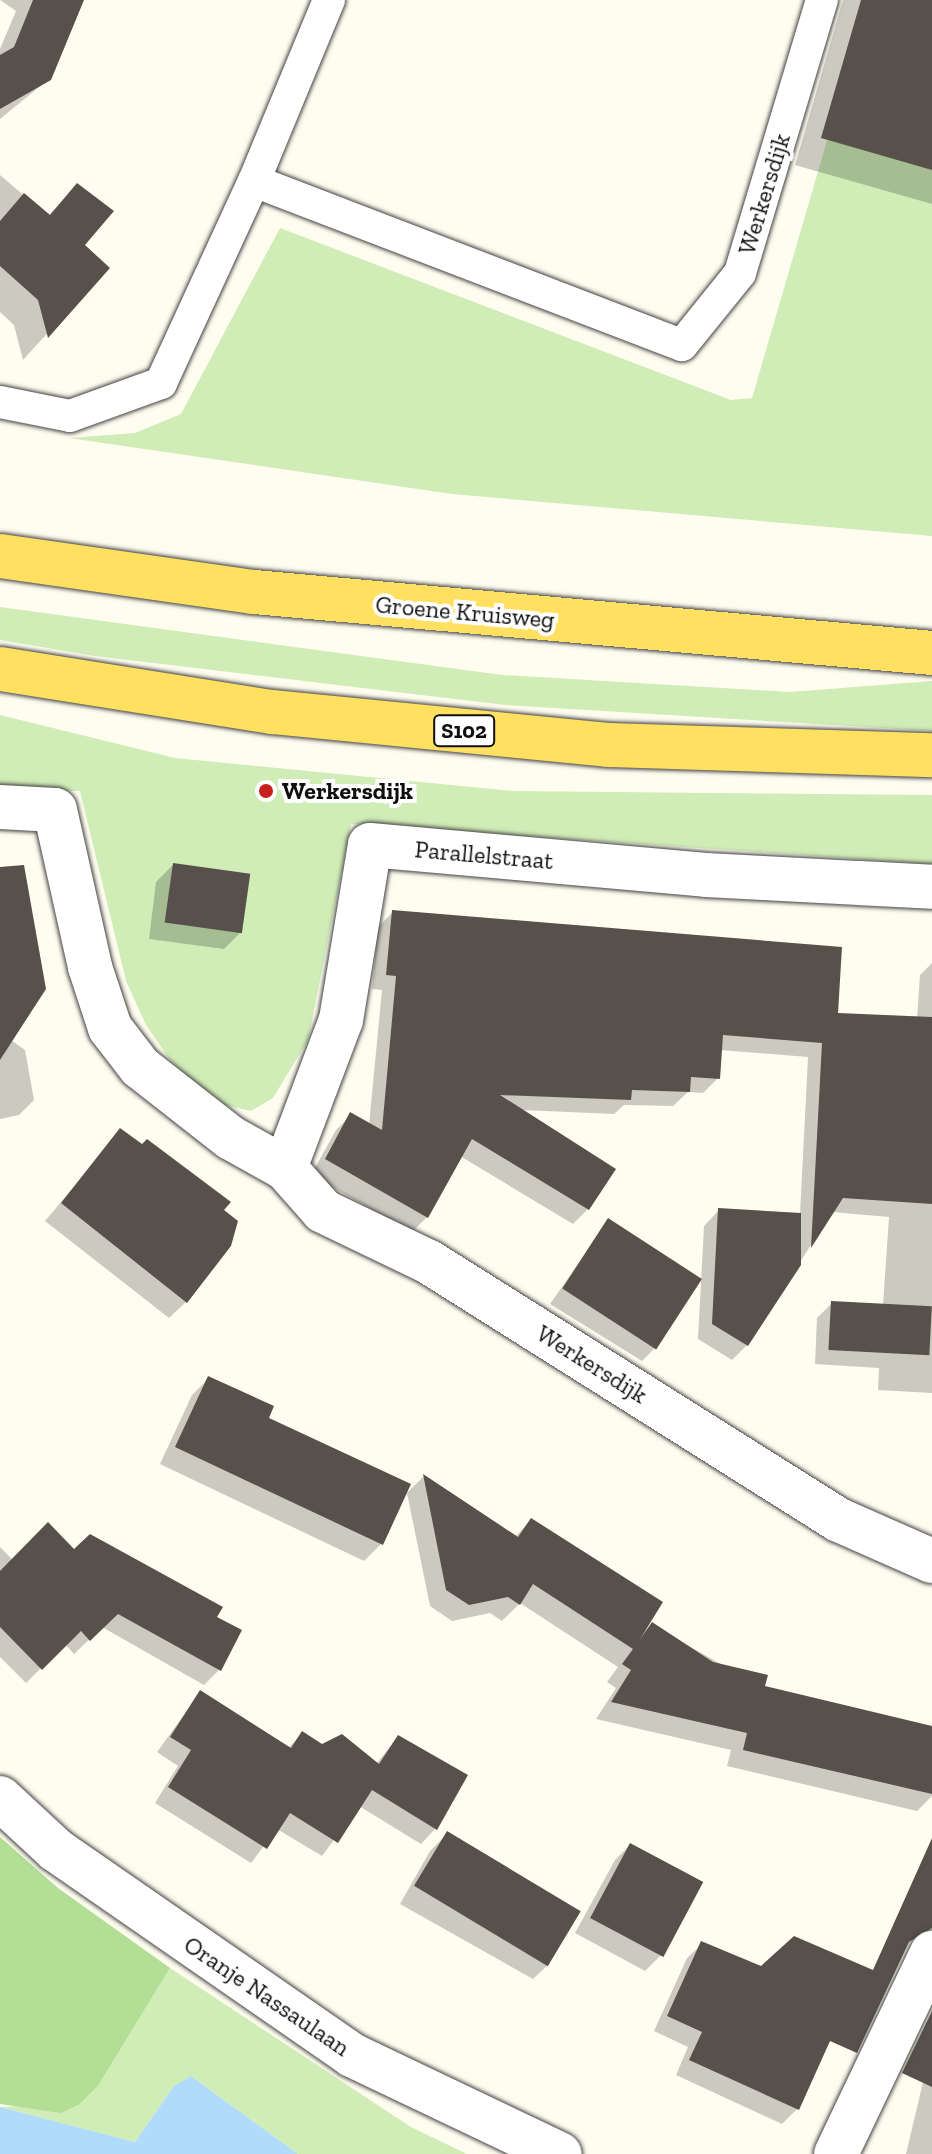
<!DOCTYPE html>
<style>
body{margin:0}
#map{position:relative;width:932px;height:2154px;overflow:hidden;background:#fffdf0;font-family:"Zilla Slab",serif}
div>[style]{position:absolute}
.green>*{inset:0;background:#d0ecb7}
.forest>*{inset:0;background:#b3de95}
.water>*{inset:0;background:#b1dbfa}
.shadow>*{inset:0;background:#0003}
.building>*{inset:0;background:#58504a;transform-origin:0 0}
.roads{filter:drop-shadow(0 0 2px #424242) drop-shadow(0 0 2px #424242)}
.lane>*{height:32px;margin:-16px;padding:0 16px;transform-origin:16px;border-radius:16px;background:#fff}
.street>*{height:44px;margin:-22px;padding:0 22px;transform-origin:22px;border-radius:22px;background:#fff}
.primary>*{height:44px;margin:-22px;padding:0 22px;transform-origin:22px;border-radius:22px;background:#ffe060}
.dots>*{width:22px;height:22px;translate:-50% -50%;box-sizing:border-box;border:4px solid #fff;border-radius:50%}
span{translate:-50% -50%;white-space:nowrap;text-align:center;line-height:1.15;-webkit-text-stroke:8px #fff;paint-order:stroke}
.shield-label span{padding:2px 6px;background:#fff;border:2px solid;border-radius:6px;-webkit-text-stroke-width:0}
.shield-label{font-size:22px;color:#0f0f0f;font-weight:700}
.street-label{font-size:24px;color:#0f0f0f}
.poi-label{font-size:24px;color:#0f0f0f;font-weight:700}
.left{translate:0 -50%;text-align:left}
</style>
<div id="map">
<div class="green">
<div style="clip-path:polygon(868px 0,932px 0,932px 536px,452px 494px,69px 438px,135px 433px,181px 414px,280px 228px,731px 400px,752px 398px)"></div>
<div style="clip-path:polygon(0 607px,502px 675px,790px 692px,932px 681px,932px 731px,505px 705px,95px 656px,0 640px)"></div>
<div style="clip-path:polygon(0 715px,175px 758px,512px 791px,932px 795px,932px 864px,351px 824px,308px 1040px,273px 1098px,251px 1111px,225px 1105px,202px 1089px,170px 1060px,146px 1025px,126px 981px,80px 791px,0 791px)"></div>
<div style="clip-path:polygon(170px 1968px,411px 2127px,467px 2154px,298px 2154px,191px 2076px,174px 2086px,135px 2142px,0 2107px,80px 2104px,98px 2086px)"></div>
</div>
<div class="forest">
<div style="clip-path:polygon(0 1837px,58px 1888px,170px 1968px,98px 2086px,80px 2104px,61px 2113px,0 2104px)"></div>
</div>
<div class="water">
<div style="clip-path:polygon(191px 2076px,298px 2154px,0 2154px,0 2107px,135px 2142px,174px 2086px)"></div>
</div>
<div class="shadow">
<div style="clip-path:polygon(0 0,83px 0,49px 79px,0 119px,0 49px,16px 11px)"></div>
<div style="clip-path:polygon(843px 0,932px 0,932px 204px,795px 165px)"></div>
<div style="clip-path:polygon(0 175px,48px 216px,77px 186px,82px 245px,107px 268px,23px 360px,14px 325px,0 312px)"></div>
<div style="clip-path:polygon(173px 865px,241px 932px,224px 949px,149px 939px,156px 882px)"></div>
<div style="clip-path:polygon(393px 912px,836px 1015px,917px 1019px,920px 975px,932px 963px,932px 1393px,878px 1390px,879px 1368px,815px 1364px,817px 1318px,832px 1303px,883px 1305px,889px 1217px,832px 1212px,747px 1345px,732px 1360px,698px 1339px,704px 1226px,719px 1210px,800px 1214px,808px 1057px,720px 1050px,718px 1078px,703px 1093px,688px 1092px,673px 1106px,624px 1105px,614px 1114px,521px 1110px,588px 1209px,573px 1224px,460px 1156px,427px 1217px,412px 1232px,311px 1175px,336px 1130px,351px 1115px,369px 1125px,382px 990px,372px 989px,378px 927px)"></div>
<div style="clip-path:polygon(0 931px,11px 1040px,25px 1050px,34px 1100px,19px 1115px,0 1119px)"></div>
<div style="clip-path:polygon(121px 1131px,221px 1211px,186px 1302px,169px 1318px,45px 1221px)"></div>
<div style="clip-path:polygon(608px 1221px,656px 1347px,642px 1361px,550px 1304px)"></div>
<div style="clip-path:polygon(209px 1378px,267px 1419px,381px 1544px,364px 1561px,160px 1464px,192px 1395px)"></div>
<div style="clip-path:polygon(423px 1477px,515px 1537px,531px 1520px,642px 1634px,652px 1625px,763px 1688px,932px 1728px,932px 1796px,917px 1811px,727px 1766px,731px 1750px,596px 1719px,616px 1688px,607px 1682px,618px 1667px,520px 1603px,502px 1621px,490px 1613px,452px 1621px,430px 1606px,407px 1493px)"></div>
<div style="clip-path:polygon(0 1547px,13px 1560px,74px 1552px,240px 1631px,219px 1670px,204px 1685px,102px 1627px,74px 1654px,65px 1644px,26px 1683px,0 1657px)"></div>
<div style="clip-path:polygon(200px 1693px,288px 1748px,302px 1734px,322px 1746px,376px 1764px,398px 1737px,435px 1829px,421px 1844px,359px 1806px,322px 1856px,277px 1829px,251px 1863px,155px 1803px,178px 1766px,157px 1752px)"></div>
<div style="clip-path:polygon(447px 1834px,550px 1963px,533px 1979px,400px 1904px,430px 1851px)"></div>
<div style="clip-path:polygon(630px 1845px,661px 1955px,645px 1971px,575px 1933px,615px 1860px)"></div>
<div style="clip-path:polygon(702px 1944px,762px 1969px,830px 2016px,797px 2109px,782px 2124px,676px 2075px,688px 2047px,654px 2031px,687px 1958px)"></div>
<div style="clip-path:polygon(932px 2070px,932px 2154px,906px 2154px,924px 2078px)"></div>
</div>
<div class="building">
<div style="clip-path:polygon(33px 0,84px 0,51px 80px,0 109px,0 55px,14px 47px)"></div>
<div style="clip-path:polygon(861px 0,932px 0,932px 170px,821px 138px)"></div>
<div style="clip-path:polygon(77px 183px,114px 211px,85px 245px,110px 268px,48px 338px,38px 300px,0 266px,0 221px,24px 193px,50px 215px)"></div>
<div style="left:173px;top:863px;width:78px;height:60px;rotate:8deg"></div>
<div style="clip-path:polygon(24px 865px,46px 989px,0 1060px,0 867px)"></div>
<div style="clip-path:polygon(392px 910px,842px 947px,838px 1013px,932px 1017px,932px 1204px,843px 1198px,811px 1248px,822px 1043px,723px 1035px,720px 1079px,691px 1077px,690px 1092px,632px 1090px,631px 1100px,500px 1095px,616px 1169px,589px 1210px,472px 1139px,428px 1218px,325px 1159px,350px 1112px,382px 1130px,396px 976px,386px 975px)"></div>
<div style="clip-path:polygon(120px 1128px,142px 1144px,147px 1139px,231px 1202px,224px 1210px,238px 1221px,231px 1246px,187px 1303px,61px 1203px)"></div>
<div style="clip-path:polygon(718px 1208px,801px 1213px,801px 1265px,748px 1346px,712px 1324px)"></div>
<div style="left:608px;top:1218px;width:112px;height:84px;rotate:33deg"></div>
<div style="left:831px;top:1301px;width:101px;height:49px;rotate:3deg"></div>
<div style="clip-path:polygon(208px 1376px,274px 1406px,269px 1418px,411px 1484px,383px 1545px,175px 1447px)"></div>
<div style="clip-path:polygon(423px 1474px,518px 1537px,531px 1518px,663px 1602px,639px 1641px,652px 1622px,713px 1662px,768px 1675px,765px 1686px,932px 1726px,932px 1794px,743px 1750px,747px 1733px,611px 1702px,631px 1670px,622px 1664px,633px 1649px,533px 1584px,520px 1605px,508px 1597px,469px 1605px,446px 1590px)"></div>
<div style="clip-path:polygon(48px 1522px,74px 1549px,90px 1534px,223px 1607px,217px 1617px,242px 1630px,221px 1671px,118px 1614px,90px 1641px,81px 1631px,42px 1670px,0 1627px,0 1571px)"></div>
<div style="clip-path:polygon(200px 1690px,291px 1748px,302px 1731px,322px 1744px,342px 1734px,379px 1764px,398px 1735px,468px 1775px,437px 1830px,372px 1790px,338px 1843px,290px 1813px,267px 1849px,168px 1787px,191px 1750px,170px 1737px)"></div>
<div style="left:447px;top:1831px;width:156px;height:64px;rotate:31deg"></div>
<div style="clip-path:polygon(932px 1838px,932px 1928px,909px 1942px,857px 2053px,830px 2041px,799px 2110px,689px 2060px,702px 2032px,667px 2016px,701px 1941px,761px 1966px,794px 1936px,873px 1970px)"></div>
<div style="left:630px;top:1843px;width:83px;height:85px;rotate:28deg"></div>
<div style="clip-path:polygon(932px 2011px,932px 2087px,902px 2073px)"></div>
</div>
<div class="roads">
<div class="lane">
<div style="left:254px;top:181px;width:458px;rotate:21deg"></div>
<div style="left:682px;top:345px;width:92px;rotate:-51.1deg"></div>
<div style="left:740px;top:273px;width:285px;rotate:-73.3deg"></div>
<div style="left:0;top:402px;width:71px;rotate:11.3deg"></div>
<div style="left:70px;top:416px;width:97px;rotate:-19.9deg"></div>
<div style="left:161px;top:383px;width:222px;rotate:-65.3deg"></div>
<div style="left:254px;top:181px;width:196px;rotate:-67.5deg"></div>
</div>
<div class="street">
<div style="left:0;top:807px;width:55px;rotate:3.1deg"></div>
<div style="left:55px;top:810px;width:161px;rotate:77.4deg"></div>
<div style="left:90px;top:967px;width:64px;rotate:71.8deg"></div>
<div style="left:110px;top:1028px;width:49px;rotate:52.4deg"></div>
<div style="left:140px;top:1067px;width:115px;rotate:38deg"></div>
<div style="left:231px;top:1138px;width:62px;rotate:29.1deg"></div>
<div style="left:285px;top:1168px;width:57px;rotate:48.5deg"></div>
<div style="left:323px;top:1211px;width:118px;rotate:25.7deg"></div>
<div style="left:429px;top:1262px;width:484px;rotate:32.2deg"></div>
<div style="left:839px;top:1520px;width:102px;rotate:23.8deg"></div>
<div style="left:285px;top:1168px;width:158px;rotate:-69.3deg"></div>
<div style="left:341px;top:1020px;width:177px;rotate:-80.6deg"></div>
<div style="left:370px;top:845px;width:337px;rotate:5.1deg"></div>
<div style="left:706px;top:875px;width:226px;rotate:3deg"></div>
<div style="left:0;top:1798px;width:76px;rotate:42.9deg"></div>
<div style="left:56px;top:1850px;width:360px;rotate:34.7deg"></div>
<div style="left:352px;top:2055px;width:230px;rotate:25.5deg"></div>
<div style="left:836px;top:2154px;width:223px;rotate:-64.5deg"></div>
</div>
<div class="primary">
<div style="left:0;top:556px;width:257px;rotate:8.1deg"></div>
<div style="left:254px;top:592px;width:681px;rotate:5.14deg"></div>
<div style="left:0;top:669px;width:276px;rotate:9deg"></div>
<div style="left:273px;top:712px;width:337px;rotate:5.6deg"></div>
<div style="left:608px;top:745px;width:324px;rotate:1.8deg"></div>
</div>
</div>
<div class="dots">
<div style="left:266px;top:791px;background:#c71e1e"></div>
</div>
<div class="shield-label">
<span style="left:464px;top:731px">S102</span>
</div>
<div class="street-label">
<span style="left:764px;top:194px;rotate:-73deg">Werkersdijk</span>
<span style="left:465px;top:612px;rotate:5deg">Groene Kruisweg</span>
<span style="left:484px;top:855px;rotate:5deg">Parallelstraat</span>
<span style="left:592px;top:1364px;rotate:32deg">Werkersdijk</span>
<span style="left:267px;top:1996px;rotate:34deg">Oranje Nassaulaan</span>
</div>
<div class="poi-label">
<span class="left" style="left:282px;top:791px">Werkersdijk</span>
</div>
</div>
